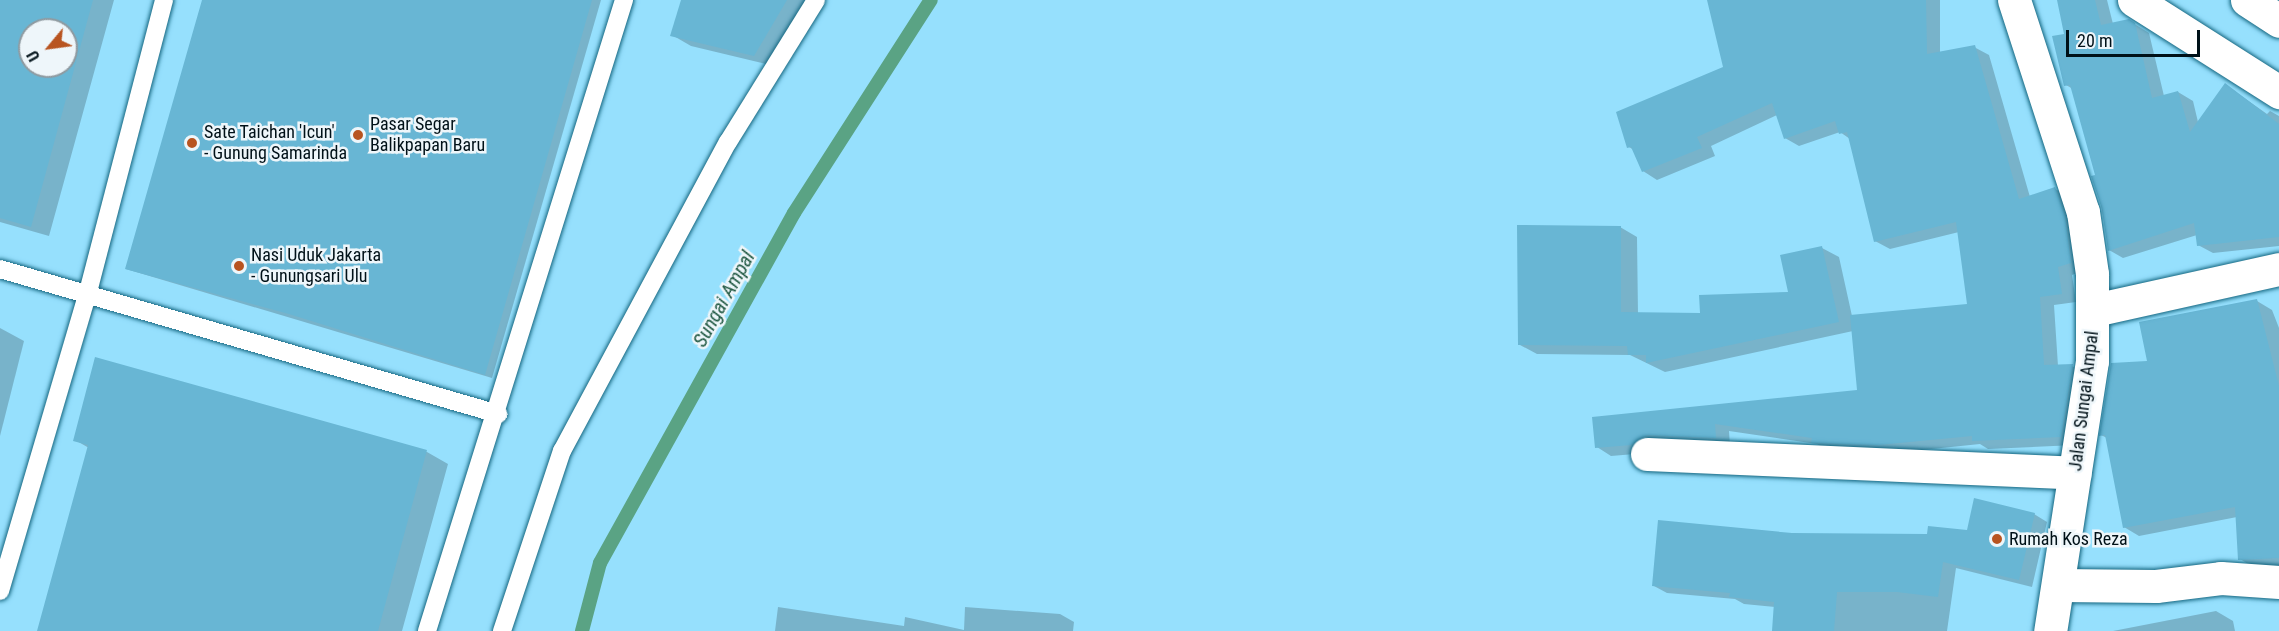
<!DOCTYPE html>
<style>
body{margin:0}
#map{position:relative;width:2279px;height:631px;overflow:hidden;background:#96e0fd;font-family:"Roboto Condensed",sans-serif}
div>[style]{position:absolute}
.shadow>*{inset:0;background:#0003}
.stream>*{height:14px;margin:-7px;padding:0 7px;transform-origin:7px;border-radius:7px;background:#5aa384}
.building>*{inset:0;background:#68b6d4}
.roads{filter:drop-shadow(0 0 2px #146680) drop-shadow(0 0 2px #146680)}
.lane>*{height:18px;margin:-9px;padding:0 9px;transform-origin:9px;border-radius:9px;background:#fff}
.street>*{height:33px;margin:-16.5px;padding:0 16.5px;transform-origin:16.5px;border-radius:16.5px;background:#fff}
.secondary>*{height:33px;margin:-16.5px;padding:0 16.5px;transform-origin:16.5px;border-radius:16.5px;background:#fff}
.dots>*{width:16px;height:16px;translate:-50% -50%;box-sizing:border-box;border:3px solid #eef6fa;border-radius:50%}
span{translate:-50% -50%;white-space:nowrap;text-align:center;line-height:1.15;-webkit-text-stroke:5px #eef6fa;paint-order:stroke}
.poi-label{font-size:18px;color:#001118}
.left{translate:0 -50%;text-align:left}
.street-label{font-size:18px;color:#001118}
.water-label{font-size:20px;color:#1e5741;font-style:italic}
.north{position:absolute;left:18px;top:18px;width:60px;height:60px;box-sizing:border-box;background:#eef6fa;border:2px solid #8f9aa0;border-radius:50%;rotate:241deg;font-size:16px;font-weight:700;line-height:24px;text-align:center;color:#001118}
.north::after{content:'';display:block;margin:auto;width:21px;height:27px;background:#b85420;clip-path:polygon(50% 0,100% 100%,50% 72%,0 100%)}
.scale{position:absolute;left:2066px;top:30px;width:134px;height:27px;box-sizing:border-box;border:3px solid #001118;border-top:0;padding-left:8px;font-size:18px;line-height:21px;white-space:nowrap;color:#001118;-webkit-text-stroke:4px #eef6fa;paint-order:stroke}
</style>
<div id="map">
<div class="shadow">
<div style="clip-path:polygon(evenodd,0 0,114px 0,49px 236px,0 222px,0 0,30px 30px,66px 30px,66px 66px,30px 66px,30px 30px)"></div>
<div style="clip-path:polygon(203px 0,601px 0,492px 378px,126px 269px)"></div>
<div style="clip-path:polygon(683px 0,813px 0,774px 66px,691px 46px,672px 35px)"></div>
<div style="clip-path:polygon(1708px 0,1940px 0,1940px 53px,1974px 47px,1989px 55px,2030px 197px,2055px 189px,2069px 197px,2085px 270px,2072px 275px,2076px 302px,2054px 305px,2058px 366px,2072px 366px,2086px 374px,2075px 445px,1988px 449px,1980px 444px,1893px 453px,1827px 450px,1817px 444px,1729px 431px,1730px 446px,1611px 456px,1597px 447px,1594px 418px,1859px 391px,1853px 331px,1665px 372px,1630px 355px,1537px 354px,1520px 345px,1620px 227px,1637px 237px,1638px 314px,1701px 315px,1790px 294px,1822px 248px,1839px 257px,1852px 316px,1969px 305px,1959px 232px,1890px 249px,1875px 241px,1850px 139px,1840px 132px,1799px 146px,1785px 138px,1777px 115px,1711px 146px,1715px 156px,1657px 180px,1643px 171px,1634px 150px,1629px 147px,1725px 68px)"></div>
<div style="clip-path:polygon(2058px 0,2107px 0,2113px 24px,2128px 20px,2149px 33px,2164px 96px,2178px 92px,2193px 101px,2198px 122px,2226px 85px,2267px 114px,2270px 111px,2279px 116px,2279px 246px,2213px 253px,2198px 245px,2197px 235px,2123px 258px,2109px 250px,2096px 176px,2073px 89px,2066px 85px,2066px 35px)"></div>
<div style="clip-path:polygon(2257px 301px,2272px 310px,2279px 328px,2279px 566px,2255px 568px,2240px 559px,2237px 517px,2139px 536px,2124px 527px,2107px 438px,2101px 435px,2148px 363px)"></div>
<div style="clip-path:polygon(0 328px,24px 341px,0 436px)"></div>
<div style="clip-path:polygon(97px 359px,427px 452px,448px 464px,402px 631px,39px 631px,89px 448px,75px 440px)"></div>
<div style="clip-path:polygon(2034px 514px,2047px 522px,2032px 587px,1956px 568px,1947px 631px,1774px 631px,1775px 607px,1744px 604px,1735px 599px,1667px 593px,1654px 586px,1792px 534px,1928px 536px,1968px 532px)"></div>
<div style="clip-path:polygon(778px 607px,904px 626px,905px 617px,964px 630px,965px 607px,1060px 614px,1074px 622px,1073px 631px,775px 631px)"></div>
<div style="clip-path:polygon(2216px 611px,2233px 621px,2235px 631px,2113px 631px)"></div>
</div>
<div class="stream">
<div style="left:582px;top:631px;width:70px;rotate:-75.2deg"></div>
<div style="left:600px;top:563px;width:400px;rotate:-61deg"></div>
<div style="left:794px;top:213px;width:253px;rotate:-57.3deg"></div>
</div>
<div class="building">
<div style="clip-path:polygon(evenodd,0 0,93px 0,31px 227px,0 218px,0 0,30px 30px,66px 30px,66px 66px,30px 66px,30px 30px)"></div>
<div style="clip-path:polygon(202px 0,592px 0,485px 375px,289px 314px,125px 269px)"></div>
<div style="clip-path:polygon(681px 0,787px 0,754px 56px,670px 36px)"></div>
<div style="clip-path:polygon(1707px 0,1926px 0,1927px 54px,1975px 45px,2019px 199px,2055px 187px,2065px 216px,2071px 263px,2058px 267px,2062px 294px,2040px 297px,2044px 365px,2073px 364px,2061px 437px,1972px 441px,1972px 436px,1878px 445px,1811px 443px,1812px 438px,1715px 424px,1716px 438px,1647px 435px,1631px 445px,1595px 448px,1592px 417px,1857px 390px,1850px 315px,1967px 304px,1956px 222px,1874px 242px,1847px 132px,1839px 134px,1835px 121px,1784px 139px,1772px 103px,1697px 137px,1702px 148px,1642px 172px,1631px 147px,1627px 148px,1616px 112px,1723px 67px)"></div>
<div style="clip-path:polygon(2057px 0,2095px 0,2101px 25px,2129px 19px,2135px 23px,2152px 98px,2178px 91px,2190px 132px,2225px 83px,2279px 124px,2279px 237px,2197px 246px,2194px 223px,2108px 251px,2102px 209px,2091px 176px,2095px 175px,2070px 85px,2064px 86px,2052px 36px,2064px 34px)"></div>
<div style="clip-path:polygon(1517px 225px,1621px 226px,1621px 312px,1700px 313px,1699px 295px,1788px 292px,1780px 255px,1822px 246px,1839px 322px,1646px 363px,1646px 355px,1628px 355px,1627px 346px,1518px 345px)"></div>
<div style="clip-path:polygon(2257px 299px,2279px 386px,2279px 558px,2238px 560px,2235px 507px,2123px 528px,2105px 435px,2099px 436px,2111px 363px,2147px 361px,2139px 322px)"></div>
<div style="clip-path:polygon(95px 357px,427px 450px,378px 631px,37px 631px,88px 445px,73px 441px)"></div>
<div style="clip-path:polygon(1974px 498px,2035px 513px,2019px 580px,1943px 562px,1938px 597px,1897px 592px,1837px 592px,1834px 631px,1772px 631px,1774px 602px,1729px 597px,1730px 593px,1652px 586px,1658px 520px,1792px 533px,1927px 534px,1928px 526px,1967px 530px)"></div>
</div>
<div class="roads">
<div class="lane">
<div style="left:0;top:269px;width:519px;rotate:16.23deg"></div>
<div style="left:0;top:591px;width:312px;rotate:-73.6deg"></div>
<div style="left:88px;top:292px;width:302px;rotate:-75.4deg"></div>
<div style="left:427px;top:631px;width:661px;rotate:-72.66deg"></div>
<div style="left:502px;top:631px;width:190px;rotate:-71.6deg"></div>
<div style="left:562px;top:451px;width:351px;rotate:-61.8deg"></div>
<div style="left:728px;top:142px;width:167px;rotate:-58.2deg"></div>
</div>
<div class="street">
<div style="left:2014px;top:0;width:223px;rotate:72deg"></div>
<div style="left:2083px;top:212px;width:63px;rotate:81.7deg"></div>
<div style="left:2092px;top:274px;width:87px;rotate:90deg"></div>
<div style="left:2092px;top:361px;width:273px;rotate:98.8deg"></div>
<div style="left:2094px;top:310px;width:189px;rotate:-12.5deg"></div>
<div style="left:1647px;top:454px;width:428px;rotate:2.5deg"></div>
<div style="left:2059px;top:585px;width:97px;rotate:0.6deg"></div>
<div style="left:2156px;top:586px;width:65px;rotate:-7deg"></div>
<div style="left:2221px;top:578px;width:58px;rotate:3.9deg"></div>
</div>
<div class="secondary">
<div style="left:2134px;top:0;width:172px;rotate:32.4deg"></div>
<div style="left:2247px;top:0;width:38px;rotate:33deg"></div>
</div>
</div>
<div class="dots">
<div style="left:358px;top:135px;background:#b85420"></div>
<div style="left:192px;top:143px;background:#b85420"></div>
<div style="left:239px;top:266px;background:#b85420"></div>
<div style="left:1997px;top:539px;background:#b85420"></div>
</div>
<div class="poi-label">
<span class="left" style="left:370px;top:135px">Pasar Segar<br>Balikpapan Baru</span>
<span class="left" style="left:204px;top:143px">Sate Taichan 'Icun'<br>- Gunung Samarinda</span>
<span class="left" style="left:251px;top:266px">Nasi Uduk Jakarta<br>- Gunungsari Ulu</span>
<span class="left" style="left:2009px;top:539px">Rumah Kos Reza</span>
</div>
<div class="street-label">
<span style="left:2084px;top:401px;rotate:-83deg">Jalan Sungai Ampal</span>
</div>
<div class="water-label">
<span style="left:724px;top:299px;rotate:-61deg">Sungai Ampal</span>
</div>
<div class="north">U</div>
<div class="scale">20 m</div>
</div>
